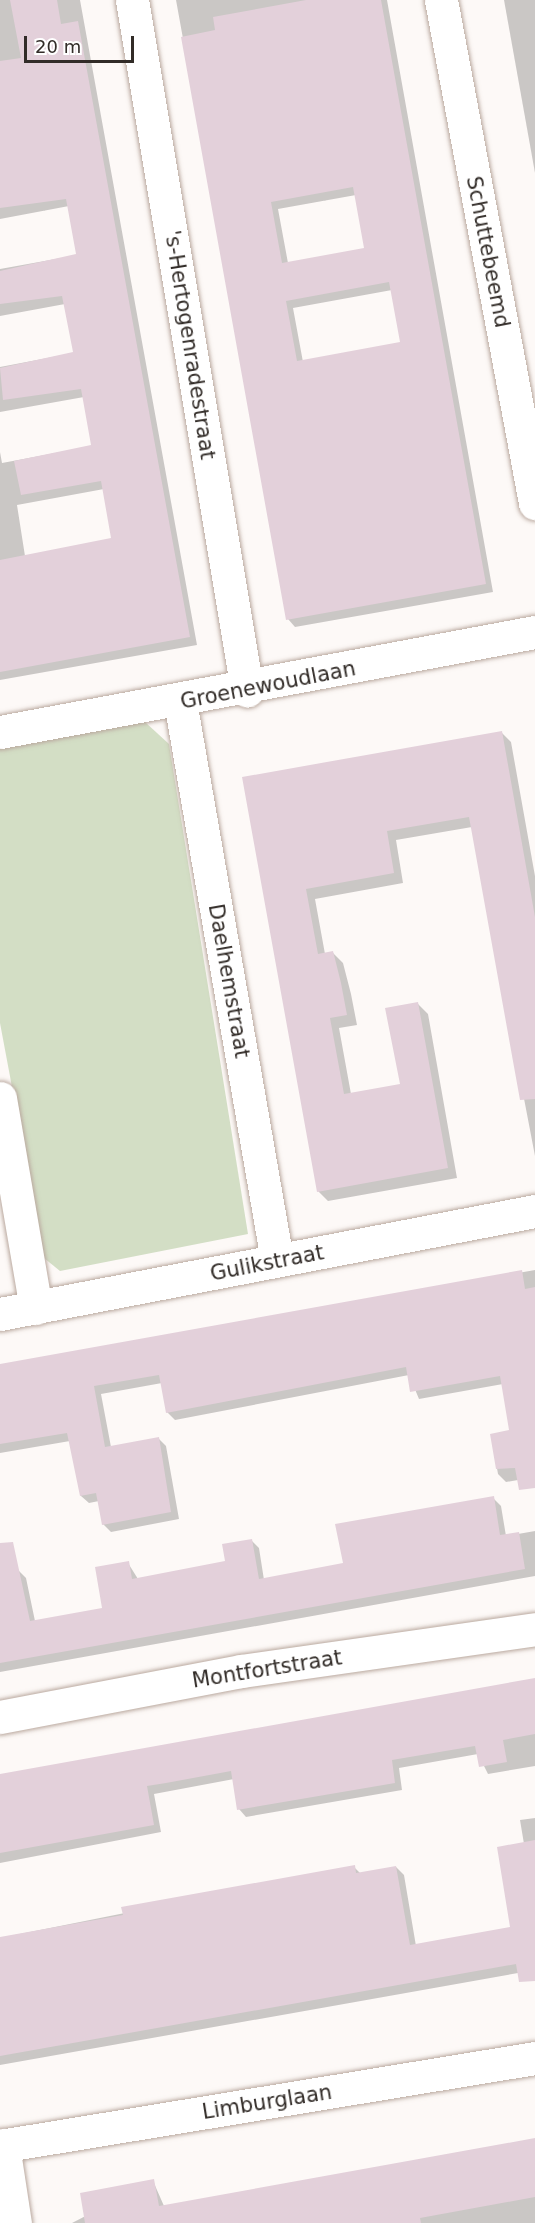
<!DOCTYPE html>
<style>
body{margin:0}
#map{position:relative;width:535px;height:2223px;overflow:hidden;background:#fdf9f7;font-family:"DejaVu Sans",sans-serif}
div>[style]{position:absolute}
.green>*{inset:0;background:#d3dec5}
.shadow>*{inset:0;background:#0003}
.building>*{inset:0;background:#e3d0da}
.roads{filter:drop-shadow(0 0 2px #baa99f) drop-shadow(0 0 2px #baa99f)}
.minor>*{height:33px;margin:-16.5px;padding:0 16.5px;transform-origin:16.5px;border-radius:16.5px;background:#fff}
span{translate:-50% -50%;white-space:nowrap;text-align:center;line-height:1.15;-webkit-text-stroke:6px #fff;paint-order:stroke}
.street-label{font-size:21px;color:#322c28}
.scale{position:absolute;left:24px;top:36px;width:110px;height:27px;box-sizing:border-box;border:3px solid #322c28;border-top:0;padding-left:8px;font-size:18px;line-height:21px;white-space:nowrap;color:#322c28;-webkit-text-stroke:4px #fff;paint-order:stroke}
</style>
<div id="map">
<div class="green">
<div style="clip-path:polygon(145px 722px,169px 744px,248px 1234px,60px 1271px,44px 1258px,0 1023px,0 749px)"></div>
</div>
<div class="shadow">
<div style="clip-path:polygon(evenodd,0 0,80px 0,197px 645px,0 680px,0 452px,2px 463px,93px 446px,84px 397px,0 412px,0 367px,74px 353px,65px 304px,0 316px,0 269px,78px 255px,69px 206px,0 219px,0 0,104px 489px,113px 539px,25px 556px,17px 505px,104px 489px)"></div>
<div style="clip-path:polygon(evenodd,176px 0,387px 0,493px 592px,295px 627px,288px 619px,176px 0,356px 195px,366px 250px,288px 263px,278px 209px,356px 195px,176px 0,392px 290px,402px 344px,303px 362px,293px 308px,392px 290px)"></div>
<div style="clip-path:polygon(504px 0,535px 0,535px 173px)"></div>
<div style="clip-path:polygon(501px 732px,511px 742px,535px 876px,535px 1156px,472px 827px,396px 840px,403px 883px,315px 899px,325px 954px,333px 953px,343px 963px,351px 994px,357px 1025px,339px 1028px,351px 1094px,402px 1085px,418px 1004px,428px 1014px,457px 1178px,328px 1201px,318px 1191px,244px 778px)"></div>
<div style="clip-path:polygon(535px 1270px,535px 1477px,506px 1482px,498px 1474px,491px 1435px,511px 1432px,503px 1384px,419px 1399px,409px 1375px,175px 1420px,167px 1412px,162px 1383px,101px 1394px,111px 1447px,158px 1438px,166px 1446px,179px 1519px,111px 1532px,103px 1524px,99px 1501px,89px 1503px,81px 1496px,70px 1441px,0 1453px,0 1366px)"></div>
<div style="clip-path:polygon(493px 1498px,501px 1506px,506px 1536px,535px 1531px,535px 1576px,0 1672px,0 1574px,18px 1570px,26px 1578px,35px 1621px,104px 1609px,128px 1563px,138px 1579px,227px 1562px,251px 1540px,259px 1548px,264px 1580px,344px 1565px)"></div>
<div style="clip-path:polygon(535px 1679px,535px 1766px,488px 1774px,478px 1754px,399px 1768px,402px 1790px,246px 1817px,239px 1809px,234px 1779px,154px 1794px,161px 1832px,0 1863px,0 1776px)"></div>
<div style="clip-path:polygon(535px 1818px,535px 1970px,0 2065px,0 1938px,354px 1867px,361px 1874px,396px 1867px,404px 1875px,416px 1946px,511px 1928px,524px 1844px,520px 1820px)"></div>
<div style="clip-path:polygon(535px 2140px,535px 2223px,72px 2223px,153px 2181px,164px 2206px)"></div>
</div>
<div class="building">
<div style="clip-path:polygon(10px 0,57px 0,61px 24px,78px 21px,190px 637px,0 672px,0 560px,111px 538px,101px 481px,21px 495px,14px 461px,91px 445px,81px 389px,3px 400px,0 368px,73px 352px,62px 296px,0 304px,0 271px,76px 254px,66px 199px,0 208px,0 61px,21px 58px)"></div>
<div style="clip-path:polygon(evenodd,306px 0,381px 0,486px 584px,286px 620px,181px 37px,215px 30px,213px 17px,306px 0,353px 187px,364px 248px,282px 263px,271px 202px,353px 187px,306px 0,389px 282px,400px 342px,297px 361px,286px 301px,389px 282px)"></div>
<div style="clip-path:polygon(502px 731px,535px 917px,535px 1099px,520px 1100px,469px 817px,387px 831px,394px 873px,306px 889px,318px 954px,333px 951px,341px 983px,347px 1015px,330px 1018px,344px 1094px,400px 1084px,385px 1008px,418px 1002px,448px 1168px,317px 1192px,242px 777px)"></div>
<div style="clip-path:polygon(522px 1270px,525px 1289px,535px 1287px,535px 1488px,519px 1490px,515px 1468px,496px 1469px,490px 1434px,509px 1430px,500px 1376px,410px 1392px,406px 1367px,166px 1413px,159px 1375px,94px 1386px,105px 1447px,159px 1437px,171px 1512px,102px 1525px,96px 1493px,80px 1496px,67px 1433px,0 1444px,0 1364px)"></div>
<div style="clip-path:polygon(494px 1496px,500px 1535px,519px 1532px,525px 1569px,0 1663px,0 1543px,13px 1542px,30px 1621px,102px 1608px,95px 1567px,129px 1561px,132px 1579px,225px 1561px,222px 1544px,252px 1539px,259px 1579px,343px 1563px,335px 1524px)"></div>
<div style="clip-path:polygon(535px 1678px,535px 1734px,503px 1740px,507px 1762px,479px 1767px,475px 1746px,392px 1760px,395px 1783px,237px 1810px,231px 1771px,166px 1783px,147px 1786px,154px 1825px,0 1853px,0 1774px)"></div>
<div style="clip-path:polygon(535px 1840px,535px 1981px,519px 1982px,516px 1964px,0 2056px,0 1937px,123px 1915px,121px 1907px,355px 1865px,356px 1873px,396px 1866px,410px 1945px,443px 1939px,510px 1927px,497px 1847px)"></div>
<div style="clip-path:polygon(535px 2138px,535px 2197px,420px 2218px,421px 2223px,85px 2223px,80px 2193px,154px 2179px,159px 2206px)"></div>
</div>
<div class="roads">
<div class="minor">
<div style="left:132px;top:0;width:700px;rotate:80.54deg"></div>
<div style="left:441px;top:0;width:512px;rotate:79.41deg"></div>
<div style="left:180px;top:701px;width:567px;rotate:80.16deg"></div>
<div style="left:0;top:732px;width:544px;rotate:-10.59deg"></div>
<div style="left:0;top:1098px;width:213px;rotate:80.3deg"></div>
<div style="left:0;top:1314px;width:545px;rotate:-10.9deg"></div>
<div style="left:0;top:1717px;width:245px;rotate:-10.8deg"></div>
<div style="left:241px;top:1671px;width:297px;rotate:-8.1deg"></div>
<div style="left:3px;top:2145px;width:79px;rotate:81.3deg"></div>
<div style="left:0;top:2146px;width:542px;rotate:-9.34deg"></div>
</div>
</div>
<div class="street-label">
<span style="left:488px;top:252px;rotate:79deg">Schuttebeemd</span>
<span style="left:190px;top:345px;rotate:81deg">'s-Hertogenradestraat</span>
<span style="left:268px;top:685px;rotate:-11deg">Groenewoudlaan</span>
<span style="left:229px;top:981px;rotate:80deg">Daelhemstraat</span>
<span style="left:267px;top:1263px;rotate:-11deg">Gulikstraat</span>
<span style="left:267px;top:1669px;rotate:-9deg">Montfortstraat</span>
<span style="left:267px;top:2102px;rotate:-9deg">Limburglaan</span>
</div>
<div class="scale">20 m</div>
</div>
